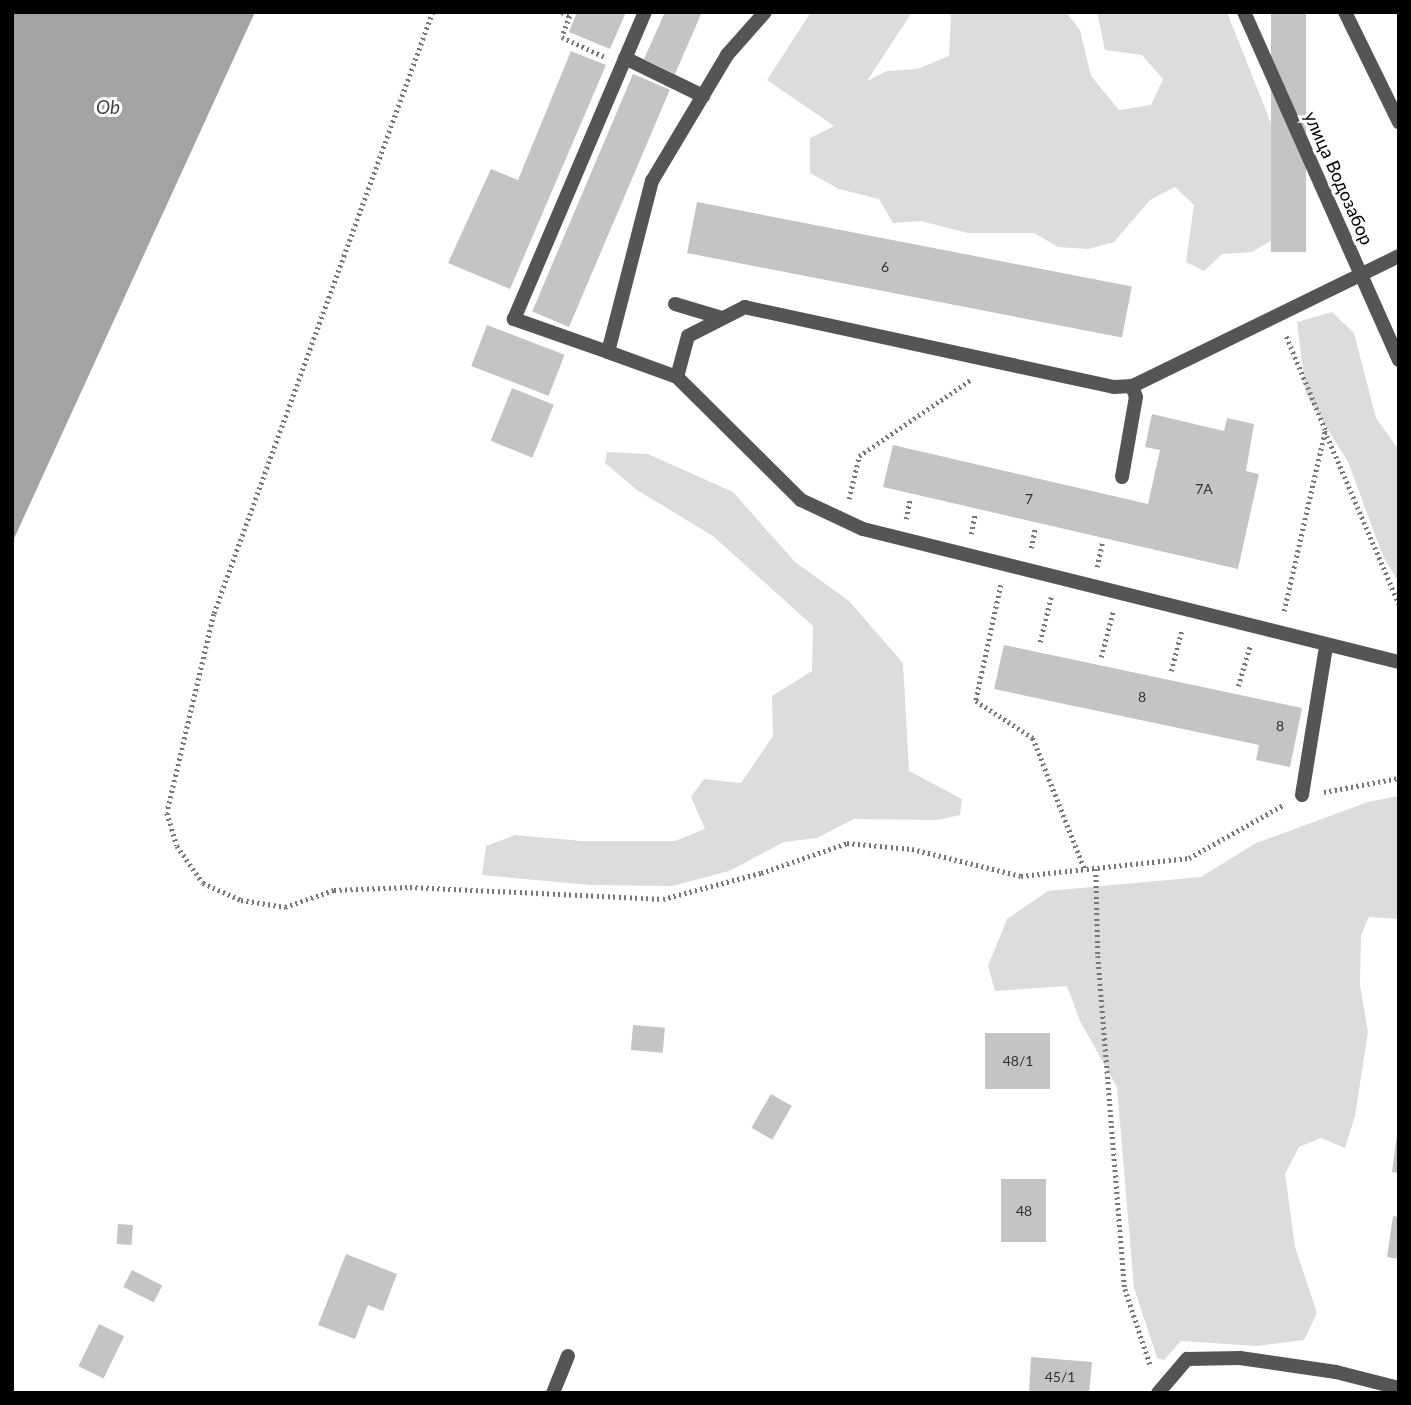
<!DOCTYPE html>
<meta charset="utf-8">
<style>
body{margin:0}
#map{position:relative;width:1411px;height:1405px;overflow:hidden;background:#fff;font-family:Lato,sans-serif}
div>[style]{position:absolute}
.green>*{inset:0;background:#dcdcdc}
.water>*{inset:0;background:#a3a3a3}
.building>*{inset:0;background:#c4c4c4;transform-origin:0 0}
.path>*{height:4.5px;margin-top:-2.25px;transform-origin:0;background:repeating-linear-gradient(90deg,#777 0 2px,transparent 0 5.5px)}
.lane>*{height:14px;margin:-7px;padding:0 7px;transform-origin:7px;border-radius:7px;background:#555}
.street>*{height:14px;margin:-7px;padding:0 7px;transform-origin:7px;border-radius:7px;background:#555}
span{translate:-50% -50%;white-space:nowrap;text-align:center;line-height:1.15;-webkit-text-stroke:6px #fff;paint-order:stroke}
.number-label{font-size:14px;color:#313131}
.number-label span{-webkit-text-stroke-width:0}
.street-label{font-size:18px;color:#000}
.water-label{font-size:19px;color:#444;font-style:italic}
.frame{position:absolute;inset:0;border:14px solid #000;pointer-events:none}
</style>
<div id="map">
<div class="green">
<div style="clip-path:polygon(811px 12px,912px 12px,867px 81px,887px 71px,917px 69px,949px 56px,951px 15px,942px 12px,1066px 12px,1080px 30px,1091px 76px,1119px 110px,1151px 105px,1163px 79px,1142px 55px,1105px 50px,1097px 12px,1227px 12px,1286px 161px,1290px 203px,1281px 235px,1252px 252px,1222px 254px,1204px 271px,1186px 262px,1194px 205px,1175px 187px,1150px 200px,1114px 242px,1088px 249px,1058px 247px,1034px 233px,968px 233px,921px 221px,893px 223px,879px 199px,839px 189px,810px 173px,810px 138px,834px 126px,767px 80px)"></div>
<div style="clip-path:polygon(1332px 312px,1354px 333px,1376px 418px,1399px 450px,1399px 583px,1383px 556px,1348px 462px,1306px 394px,1297px 322px)"></div>
<div style="clip-path:polygon(607px 452px,648px 454px,733px 492px,795px 562px,849px 601px,903px 663px,909px 771px,962px 799px,960px 815px,938px 820px,854px 819px,817px 838px,784px 842px,729px 871px,672px 886px,591px 885px,482px 875px,486px 846px,515px 835px,582px 841px,675px 841px,705px 829px,691px 797px,704px 779px,741px 783px,773px 736px,772px 696px,812px 671px,813px 626px,713px 536px,637px 490px,605px 463px)"></div>
<div style="clip-path:polygon(1399px 796px,1399px 919px,1369px 917px,1361px 935px,1360px 985px,1368px 1032px,1355px 1116px,1345px 1148px,1321px 1138px,1299px 1147px,1285px 1174px,1295px 1247px,1317px 1313px,1304px 1340px,1257px 1346px,1181px 1341px,1164px 1360px,1157px 1358px,1134px 1288px,1117px 1087px,1080px 1021px,1067px 986px,995px 991px,988px 966px,1007px 919px,1048px 891px,1201px 877px,1256px 843px,1368px 802px)"></div>
</div>
<div class="water">
<div style="clip-path:polygon(12px 12px,255px 12px,12px 543px)"></div>
</div>
<div class="building">
<div style="clip-path:polygon(577px 12px,626px 12px,610px 49px,569px 32px)"></div>
<div style="clip-path:polygon(665px 12px,702px 12px,675px 74px,644px 59px)"></div>
<div style="left:1271px;top:12px;width:35px;height:240px"></div>
<div style="clip-path:polygon(571px 51px,606px 65px,510px 289px,448px 263px,491px 169px,518px 180px)"></div>
<div style="left:633px;top:74px;width:40px;height:258px;rotate:23deg"></div>
<div style="left:697px;top:202px;width:443px;height:52px;rotate:11deg"></div>
<div style="left:487px;top:325px;width:83px;height:44px;rotate:21deg"></div>
<div style="left:512px;top:388px;width:45px;height:57px;rotate:22deg"></div>
<div style="clip-path:polygon(1152px 414px,1224px 431px,1227px 418px,1254px 424px,1246px 471px,1259px 474px,1238px 569px,883px 487px,893px 445px,1148px 504px,1160px 450px,1145px 447px)"></div>
<div style="clip-path:polygon(1004px 645px,1302px 708px,1290px 767px,1256px 760px,1259px 745px,994px 689px)"></div>
<div style="left:633px;top:1025px;width:32px;height:25px;rotate:5deg"></div>
<div style="left:985px;top:1033px;width:65px;height:56px"></div>
<div style="left:771px;top:1094px;width:24px;height:39px;rotate:30deg"></div>
<div style="clip-path:polygon(1397px 1135px,1399px 1135px,1399px 1173px,1392px 1172px)"></div>
<div style="left:1001px;top:1179px;width:45px;height:63px"></div>
<div style="clip-path:polygon(1393px 1216px,1399px 1217px,1399px 1259px,1387px 1257px)"></div>
<div style="left:118px;top:1224px;width:15px;height:20px;rotate:4deg"></div>
<div style="clip-path:polygon(346px 1254px,397px 1274px,383px 1311px,368px 1305px,355px 1339px,318px 1325px)"></div>
<div style="left:132px;top:1270px;width:34px;height:19px;rotate:27deg"></div>
<div style="left:99px;top:1324px;width:28px;height:47px;rotate:26deg"></div>
<div style="clip-path:polygon(1031px 1357px,1092px 1362px,1089px 1393px,1029px 1393px)"></div>
</div>
<div class="path">
<div style="left:433px;top:12px;width:641px;rotate:109.99deg"></div>
<div style="left:214px;top:614px;width:204px;rotate:103.3deg"></div>
<div style="left:167px;top:813px;width:34px;rotate:73deg"></div>
<div style="left:177px;top:846px;width:45px;rotate:54.9deg"></div>
<div style="left:203px;top:883px;width:42px;rotate:24.1deg"></div>
<div style="left:241px;top:900px;width:45px;rotate:9deg"></div>
<div style="left:285px;top:907px;width:52px;rotate:-19.1deg"></div>
<div style="left:334px;top:890px;width:76px;rotate:-2.3deg"></div>
<div style="left:410px;top:887px;width:253px;rotate:2.7deg"></div>
<div style="left:663px;top:899px;width:101px;rotate:-14.9deg"></div>
<div style="left:761px;top:873px;width:91px;rotate:-19.2deg"></div>
<div style="left:847px;top:843px;width:65px;rotate:5.3deg"></div>
<div style="left:912px;top:849px;width:112px;rotate:13.9deg"></div>
<div style="left:1021px;top:876px;width:169px;rotate:-6.1deg"></div>
<div style="left:1189px;top:858px;width:108px;rotate:-29.4deg"></div>
<div style="left:562px;top:12px;width:9px;rotate:27deg"></div>
<div style="left:570px;top:16px;width:22px;rotate:111deg"></div>
<div style="left:562px;top:37px;width:47px;rotate:24.9deg"></div>
<div style="left:1325px;top:431px;width:188px;rotate:66.8deg"></div>
<div style="left:849px;top:499px;width:44px;rotate:-76.9deg"></div>
<div style="left:859px;top:456px;width:137px;rotate:-34.3deg"></div>
<div style="left:906px;top:519px;width:20px;rotate:-79deg"></div>
<div style="left:971px;top:534px;width:20px;rotate:-79deg"></div>
<div style="left:1031px;top:548px;width:20px;rotate:-79deg"></div>
<div style="left:1097px;top:567px;width:24px;rotate:-78deg"></div>
<div style="left:1001px;top:585px;width:119px;rotate:102.2deg"></div>
<div style="left:976px;top:701px;width:68px;rotate:33deg"></div>
<div style="left:1033px;top:738px;width:142px;rotate:68.5deg"></div>
<div style="left:1284px;top:611px;width:186px;rotate:-77.2deg"></div>
<div style="left:1325px;top:430px;width:104px;rotate:-112.6deg"></div>
<div style="left:1040px;top:642px;width:46px;rotate:-76.3deg"></div>
<div style="left:1101px;top:657px;width:47px;rotate:-75.1deg"></div>
<div style="left:1171px;top:671px;width:43px;rotate:-75.3deg"></div>
<div style="left:1238px;top:686px;width:42px;rotate:-73.3deg"></div>
<div style="left:1324px;top:792px;width:76px;rotate:-10.6deg"></div>
<div style="left:1096px;top:869px;width:87px;rotate:88.7deg"></div>
<div style="left:1098px;top:956px;width:334px;rotate:85.4deg"></div>
<div style="left:1125px;top:1289px;width:82px;rotate:71.6deg"></div>
</div>
<div class="lane">
<div style="left:1345px;top:12px;width:123px;rotate:63.9deg"></div>
<div style="left:625px;top:58px;width:87px;rotate:26deg"></div>
<div style="left:1399px;top:256px;width:297px;rotate:154deg"></div>
<div style="left:1132px;top:386px;width:18px;rotate:177deg"></div>
<div style="left:1114px;top:387px;width:378px;rotate:-167.8deg"></div>
<div style="left:745px;top:307px;width:64px;rotate:153deg"></div>
<div style="left:688px;top:336px;width:42px;rotate:105deg"></div>
<div style="left:677px;top:377px;width:175px;rotate:44.8deg"></div>
<div style="left:801px;top:500px;width:68px;rotate:25.1deg"></div>
<div style="left:863px;top:529px;width:552px;rotate:13.94deg"></div>
<div style="left:675px;top:304px;width:49px;rotate:16.6deg"></div>
<div style="left:608px;top:352px;width:100px;rotate:-160.7deg"></div>
<div style="left:514px;top:319px;width:334px;rotate:-66.9deg"></div>
<div style="left:677px;top:377px;width:73px;rotate:-160.1deg"></div>
<div style="left:608px;top:352px;width:177px;rotate:-75.6deg"></div>
<div style="left:652px;top:181px;width:147px;rotate:-59.2deg"></div>
<div style="left:727px;top:55px;width:57px;rotate:-48.5deg"></div>
<div style="left:1122px;top:477px;width:81px;rotate:-80.1deg"></div>
<div style="left:1136px;top:397px;width:12px;rotate:-110deg"></div>
<div style="left:1302px;top:795px;width:151px;rotate:-80.8deg"></div>
<div style="left:553px;top:1393px;width:40px;rotate:-68deg"></div>
<div style="left:1158px;top:1393px;width:45px;rotate:-49.5deg"></div>
<div style="left:1187px;top:1359px;width:53px;rotate:-1.1deg"></div>
<div style="left:1240px;top:1358px;width:97px;rotate:8.3deg"></div>
<div style="left:1336px;top:1372px;width:65px;rotate:14.3deg"></div>
</div>
<div class="street">
<div style="left:1244px;top:12px;width:381px;rotate:66deg"></div>
</div>
<div class="number-label">
<span style="left:885px;top:267px">6</span>
<span style="left:1204px;top:489px">7А</span>
<span style="left:1029px;top:499px">7</span>
<span style="left:1142px;top:697px">8</span>
<span style="left:1280px;top:726px">8</span>
<span style="left:1018px;top:1061px">48/1</span>
<span style="left:1024px;top:1211px">48</span>
<span style="left:1060px;top:1377px">45/1</span>
</div>
<div class="street-label">
<span style="left:1339px;top:178px;rotate:66deg">улица Водозабор</span>
</div>
<div class="water-label">
<span style="left:108px;top:107px">Ob</span>
</div>
<div class="frame"></div>
</div>
